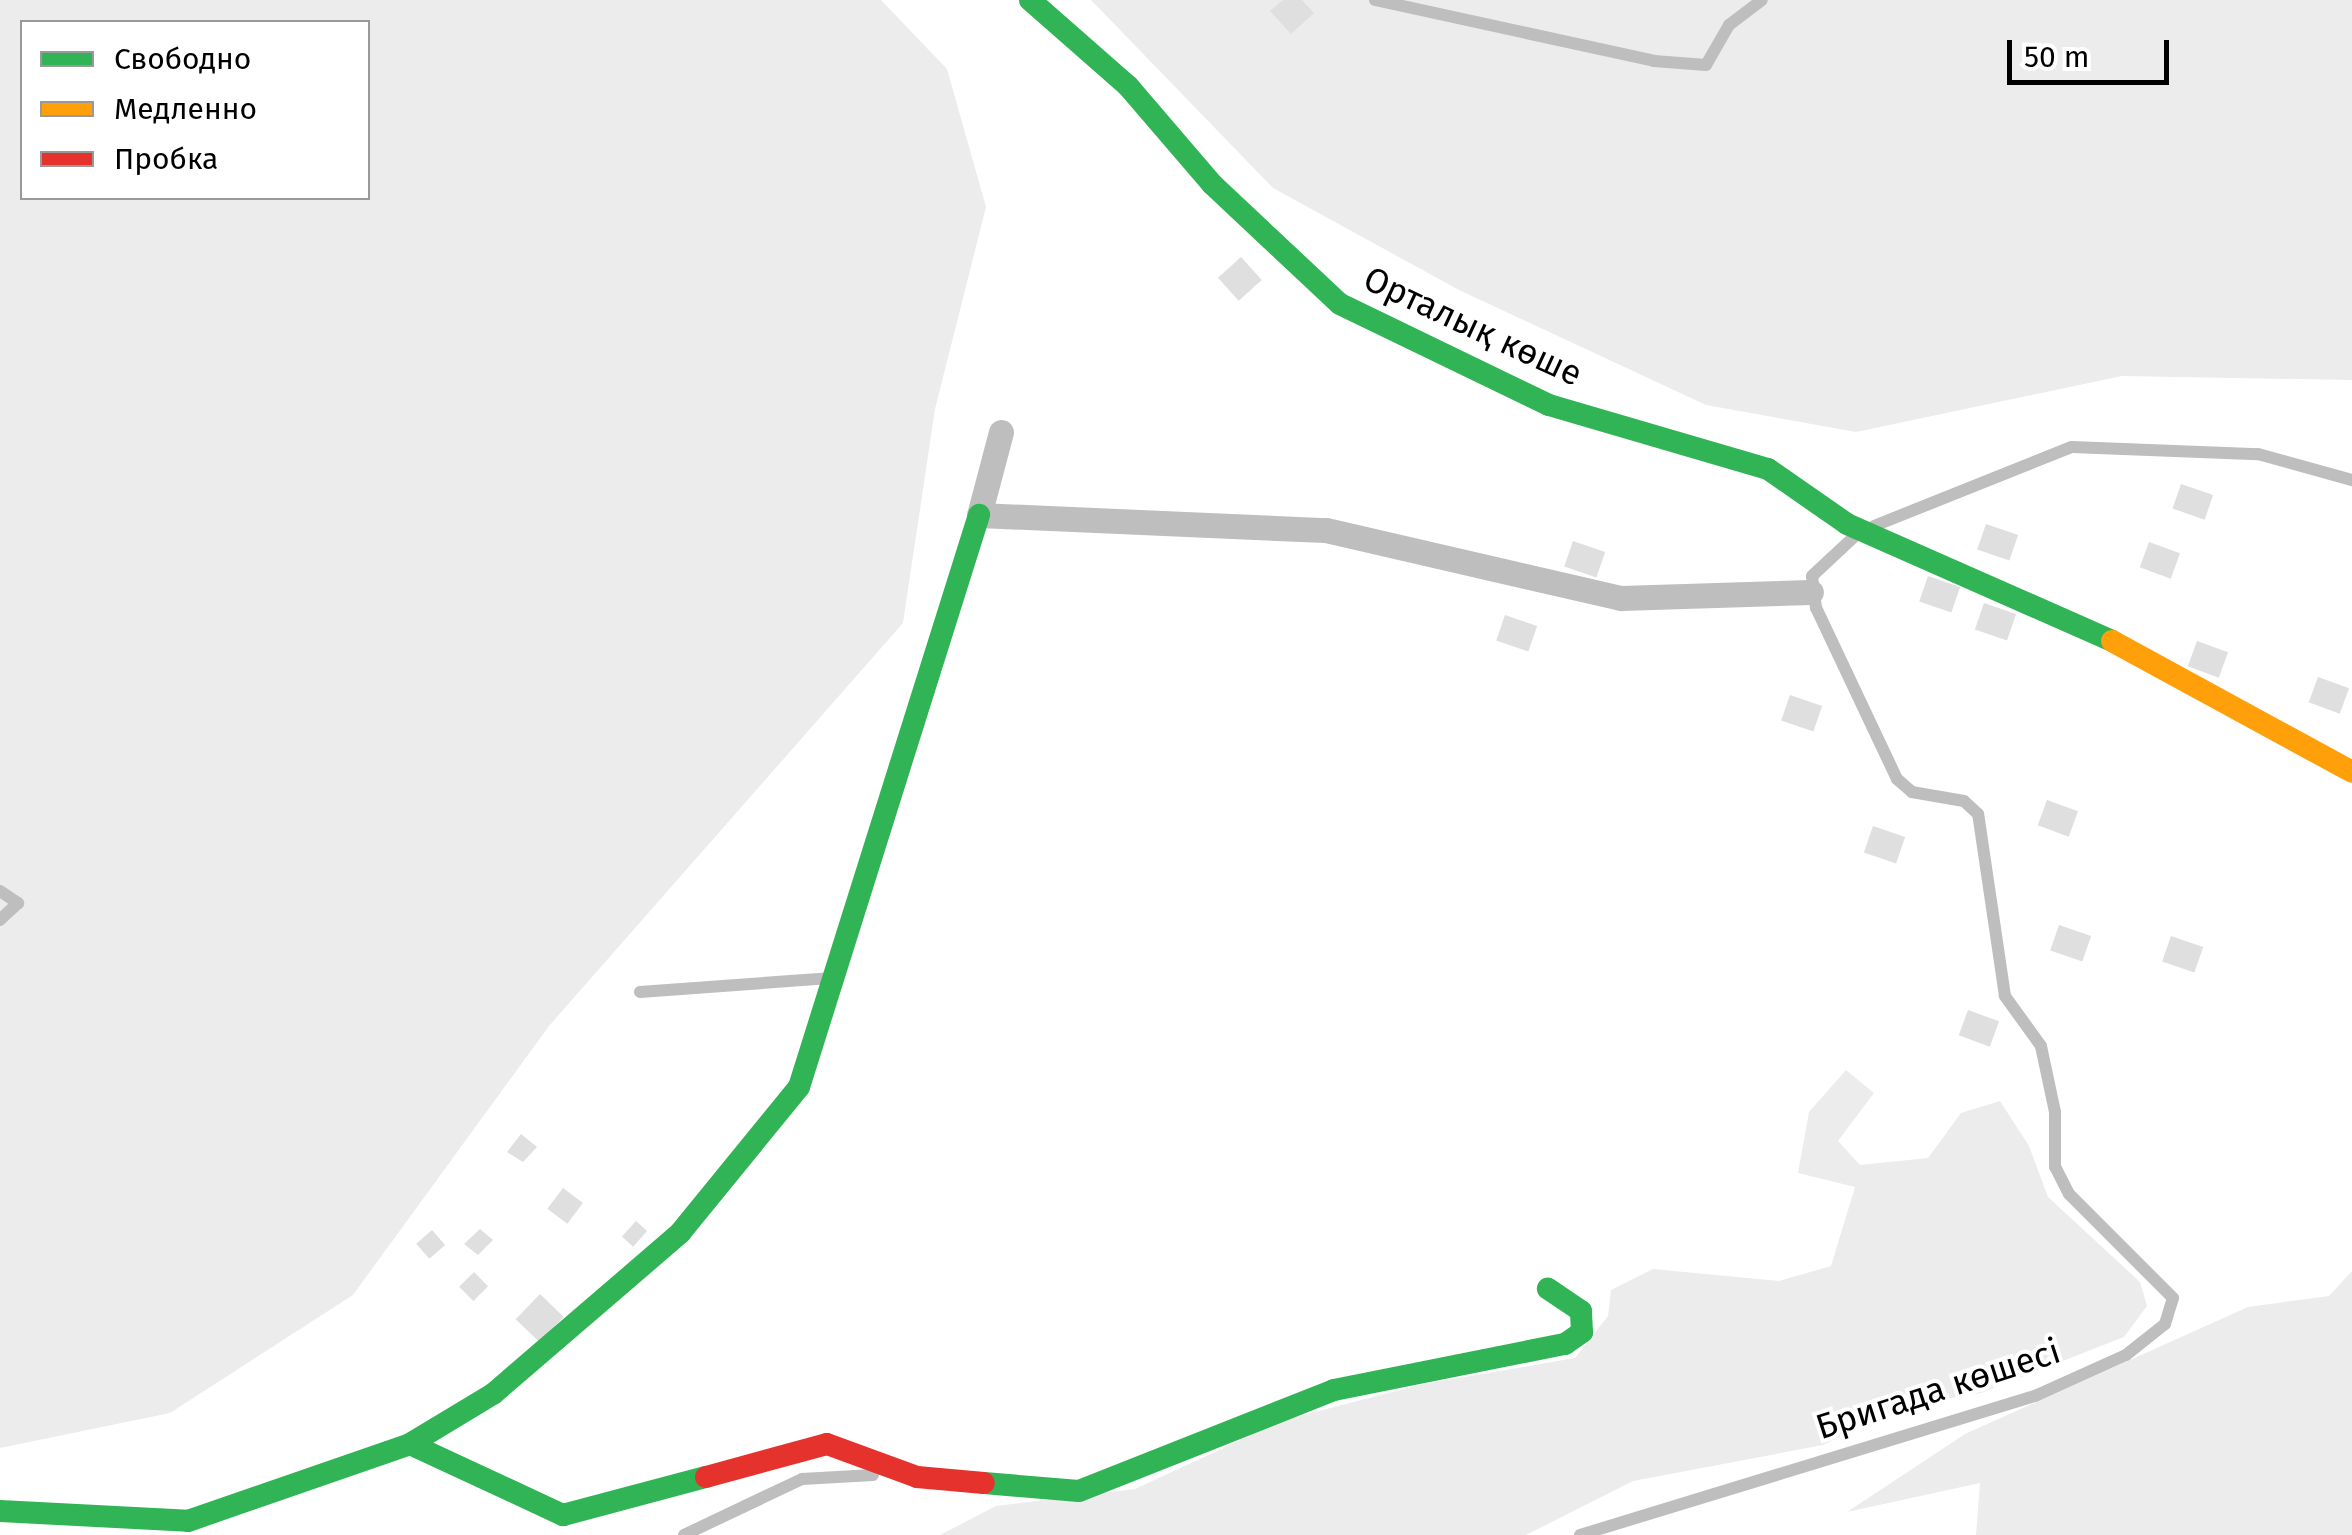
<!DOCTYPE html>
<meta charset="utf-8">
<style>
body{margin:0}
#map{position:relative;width:2352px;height:1535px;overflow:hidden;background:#fff;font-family:"Fira Sans",sans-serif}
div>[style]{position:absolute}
.green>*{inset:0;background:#ececec}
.building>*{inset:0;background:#dfdfdf;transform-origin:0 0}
.lane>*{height:12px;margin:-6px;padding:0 6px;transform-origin:6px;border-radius:6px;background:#bebebe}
.street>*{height:25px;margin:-12.5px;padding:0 12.5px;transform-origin:12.5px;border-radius:12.5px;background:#bebebe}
.fast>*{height:22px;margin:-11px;padding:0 11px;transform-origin:11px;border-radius:11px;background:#30b455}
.slow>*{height:22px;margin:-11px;padding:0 11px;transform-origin:11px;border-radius:11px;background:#ff9f0a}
.jam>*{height:22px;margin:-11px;padding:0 11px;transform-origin:11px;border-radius:11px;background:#e5322d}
span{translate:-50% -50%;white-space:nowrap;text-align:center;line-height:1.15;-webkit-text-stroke:8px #fff;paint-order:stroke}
.street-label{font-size:35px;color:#000}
.legend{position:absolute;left:20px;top:20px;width:350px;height:180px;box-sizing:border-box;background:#fff;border:2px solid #999;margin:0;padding:12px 18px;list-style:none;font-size:30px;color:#000}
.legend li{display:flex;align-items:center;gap:20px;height:50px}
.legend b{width:50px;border:2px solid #999}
.scale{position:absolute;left:2007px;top:40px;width:162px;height:45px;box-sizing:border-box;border:5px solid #000;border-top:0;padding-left:12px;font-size:30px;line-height:35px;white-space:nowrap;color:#000;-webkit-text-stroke:8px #fff;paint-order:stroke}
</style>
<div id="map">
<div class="green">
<div style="clip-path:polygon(evenodd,0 0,881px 0,947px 69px,986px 207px,935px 409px,903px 623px,549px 1026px,353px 1295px,170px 1413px,0 1448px,0 0,22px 22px,368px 22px,368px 198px,22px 198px,22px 22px)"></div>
<div style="clip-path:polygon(1091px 0,2352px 0,2352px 380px,2122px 376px,1856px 432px,1706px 405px,1459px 290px,1273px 188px)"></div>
<div style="clip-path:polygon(1846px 1070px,1874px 1093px,1838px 1141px,1860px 1165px,1928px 1158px,1961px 1113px,2000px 1101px,2029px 1146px,2048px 1197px,2140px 1282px,2147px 1306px,2124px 1337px,1981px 1393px,1904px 1406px,1823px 1445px,1633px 1481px,1526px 1535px,940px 1535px,996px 1506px,1135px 1489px,1284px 1420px,1423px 1384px,1575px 1358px,1608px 1316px,1611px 1290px,1653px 1269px,1779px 1281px,1831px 1266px,1855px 1187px,1798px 1173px,1809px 1112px)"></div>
<div style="clip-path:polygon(2352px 1271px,2352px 1535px,1976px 1535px,1980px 1483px,1847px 1512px,1965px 1434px,2248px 1307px,2329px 1296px)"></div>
</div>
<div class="building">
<div style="clip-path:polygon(1283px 0,1302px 0,1314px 13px,1291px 34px,1270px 11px)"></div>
<div style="left:1241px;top:257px;width:31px;height:31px;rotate:48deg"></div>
<div style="left:2181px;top:484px;width:34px;height:26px;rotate:19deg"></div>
<div style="left:1986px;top:524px;width:34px;height:27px;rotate:19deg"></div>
<div style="left:1573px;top:541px;width:34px;height:27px;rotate:19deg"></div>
<div style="left:2149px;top:542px;width:33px;height:27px;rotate:20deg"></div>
<div style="left:1928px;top:576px;width:34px;height:27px;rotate:19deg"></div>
<div style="left:1984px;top:603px;width:34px;height:28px;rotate:19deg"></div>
<div style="left:1505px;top:615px;width:34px;height:27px;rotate:19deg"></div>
<div style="left:2197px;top:641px;width:33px;height:27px;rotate:20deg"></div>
<div style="left:2318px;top:677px;width:33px;height:27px;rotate:20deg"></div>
<div style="left:1790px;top:695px;width:34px;height:27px;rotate:19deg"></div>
<div style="left:2047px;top:800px;width:33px;height:27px;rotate:20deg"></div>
<div style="left:1873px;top:826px;width:34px;height:28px;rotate:19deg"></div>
<div style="left:2059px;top:925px;width:34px;height:27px;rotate:19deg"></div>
<div style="left:2171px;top:936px;width:34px;height:27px;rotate:19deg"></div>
<div style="left:1968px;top:1010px;width:33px;height:27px;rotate:20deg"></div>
<div style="clip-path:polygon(521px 1134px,537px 1147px,523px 1162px,507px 1152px)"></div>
<div style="left:563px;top:1188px;width:25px;height:26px;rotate:37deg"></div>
<div style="left:636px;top:1221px;width:15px;height:21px;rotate:42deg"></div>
<div style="clip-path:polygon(480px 1229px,493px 1240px,478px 1255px,464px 1244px)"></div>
<div style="left:432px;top:1230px;width:20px;height:21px;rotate:49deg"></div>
<div style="left:474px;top:1272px;width:20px;height:21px;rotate:45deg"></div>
<div style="left:540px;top:1294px;width:33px;height:35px;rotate:44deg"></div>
</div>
<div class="lane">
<div style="left:1375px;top:0;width:286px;rotate:12.3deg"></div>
<div style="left:1654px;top:61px;width:52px;rotate:4.4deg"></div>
<div style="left:1706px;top:65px;width:46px;rotate:-60.1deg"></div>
<div style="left:1729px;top:25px;width:41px;rotate:-37.1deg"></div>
<div style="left:1874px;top:526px;width:213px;rotate:-21.8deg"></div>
<div style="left:2072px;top:447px;width:186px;rotate:2.2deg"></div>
<div style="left:2258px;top:454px;width:98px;rotate:15.5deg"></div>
<div style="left:0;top:891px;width:22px;rotate:34deg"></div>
<div style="left:18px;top:903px;width:25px;rotate:137deg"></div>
<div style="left:640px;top:992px;width:193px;rotate:-4.2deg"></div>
<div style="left:684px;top:1535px;width:131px;rotate:-25.4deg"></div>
<div style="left:802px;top:1479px;width:71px;rotate:-3.2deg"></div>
<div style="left:1580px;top:1535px;width:476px;rotate:-17deg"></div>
<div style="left:2035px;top:1396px;width:100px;rotate:-24.3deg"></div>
<div style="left:2126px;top:1355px;width:50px;rotate:-38.5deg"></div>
<div style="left:2165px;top:1324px;width:27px;rotate:-73deg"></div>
<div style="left:2173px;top:1298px;width:147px;rotate:-135deg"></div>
<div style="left:2069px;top:1194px;width:30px;rotate:-117deg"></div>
<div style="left:2055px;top:1167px;width:55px;rotate:-90deg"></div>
<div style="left:2055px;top:1112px;width:67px;rotate:-102deg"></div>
<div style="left:2041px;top:1046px;width:62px;rotate:-125.8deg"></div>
<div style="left:2005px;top:996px;width:184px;rotate:-98.4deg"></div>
<div style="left:1978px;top:814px;width:19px;rotate:-137deg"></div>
<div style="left:1964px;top:801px;width:53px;rotate:-170.2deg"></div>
<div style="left:1912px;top:792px;width:20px;rotate:-139deg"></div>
<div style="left:1897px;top:779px;width:189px;rotate:-115.3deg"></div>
<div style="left:1816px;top:608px;width:32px;rotate:-97deg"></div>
<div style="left:1812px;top:576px;width:60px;rotate:-43deg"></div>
</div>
<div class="street">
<div style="left:1001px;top:432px;width:86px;rotate:104.8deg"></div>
<div style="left:979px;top:515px;width:347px;rotate:2.5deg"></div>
<div style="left:1326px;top:530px;width:303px;rotate:13deg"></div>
<div style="left:1621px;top:598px;width:190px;rotate:-1.8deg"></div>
</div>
<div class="fast">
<div style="left:1030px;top:0;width:130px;rotate:41.3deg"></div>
<div style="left:1128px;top:86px;width:129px;rotate:49.4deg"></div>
<div style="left:1212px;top:184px;width:175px;rotate:43.2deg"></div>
<div style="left:1340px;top:304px;width:232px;rotate:25.8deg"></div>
<div style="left:1549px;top:405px;width:228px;rotate:16.3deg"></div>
<div style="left:1768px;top:469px;width:96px;rotate:34.8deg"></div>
<div style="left:1847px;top:524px;width:290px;rotate:23.8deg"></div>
<div style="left:410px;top:1444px;width:97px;rotate:-31.1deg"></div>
<div style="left:493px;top:1394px;width:247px;rotate:-40.7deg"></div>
<div style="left:680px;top:1233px;width:188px;rotate:-50.8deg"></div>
<div style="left:799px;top:1087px;width:600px;rotate:-72.53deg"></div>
<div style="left:984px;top:1483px;width:95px;rotate:4.8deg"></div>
<div style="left:1079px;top:1491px;width:274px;rotate:-21.6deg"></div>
<div style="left:1334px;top:1390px;width:236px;rotate:-11.3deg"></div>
<div style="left:1565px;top:1344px;width:21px;rotate:-35deg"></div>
<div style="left:1582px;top:1332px;width:21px;rotate:-93deg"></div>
<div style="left:1581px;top:1311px;width:40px;rotate:-146deg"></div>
<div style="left:0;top:1511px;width:188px;rotate:3deg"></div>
<div style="left:188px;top:1521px;width:235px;rotate:-19.1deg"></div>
<div style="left:410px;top:1444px;width:169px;rotate:24.9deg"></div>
<div style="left:563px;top:1515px;width:148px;rotate:-14.9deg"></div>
</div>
<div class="slow">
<div style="left:2112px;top:641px;width:273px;rotate:28.6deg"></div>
</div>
<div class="jam">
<div style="left:706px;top:1477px;width:125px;rotate:-15.3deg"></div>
<div style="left:827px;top:1444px;width:96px;rotate:20.1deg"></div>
<div style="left:917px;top:1477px;width:67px;rotate:5.1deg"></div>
</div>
<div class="street-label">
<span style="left:1473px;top:326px;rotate:25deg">Орталық көше</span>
<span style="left:1938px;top:1389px;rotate:-18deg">Бригада көшесі</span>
</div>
<ul class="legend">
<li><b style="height:12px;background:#30b455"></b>Свободно</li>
<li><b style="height:12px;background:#ff9f0a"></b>Медленно</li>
<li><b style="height:12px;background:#e5322d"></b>Пробка</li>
</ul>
<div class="scale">50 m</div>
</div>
